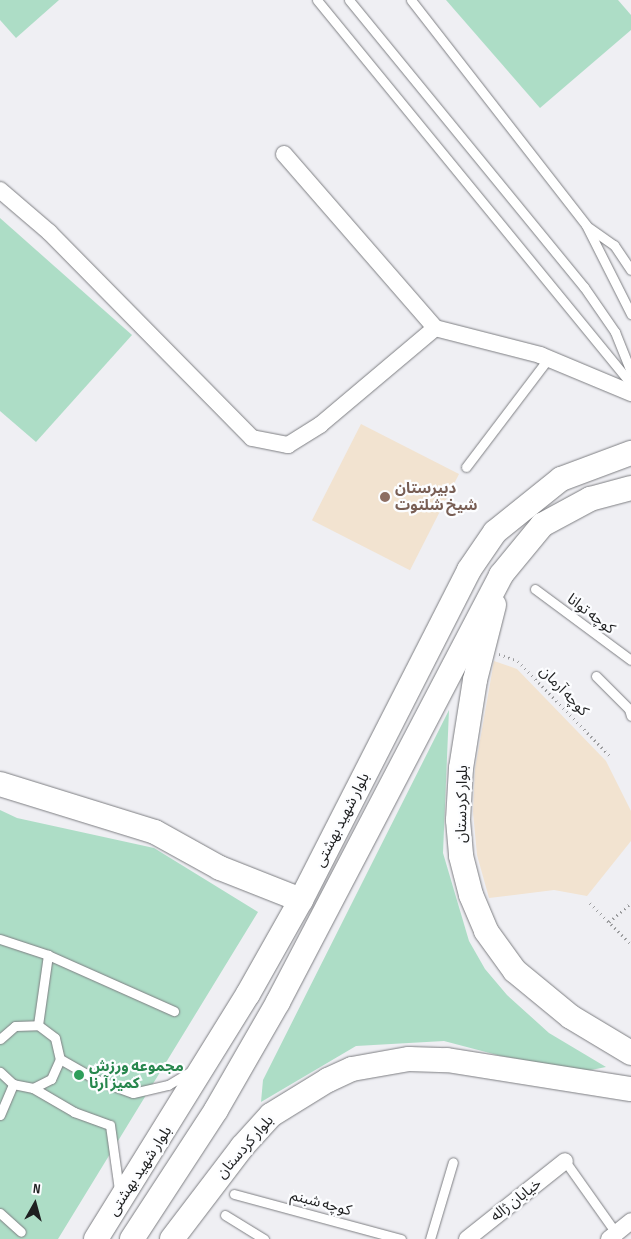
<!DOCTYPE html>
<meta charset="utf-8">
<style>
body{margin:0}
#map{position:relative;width:631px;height:1239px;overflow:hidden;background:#efeff3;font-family:"Sofia Sans Condensed","Noto Sans Arabic",sans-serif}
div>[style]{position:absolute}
.education>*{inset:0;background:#f2e3d0;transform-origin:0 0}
.green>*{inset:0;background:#adddc6}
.path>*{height:2.5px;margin-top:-1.25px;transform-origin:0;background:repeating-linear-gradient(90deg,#9b9c9e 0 1px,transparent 0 5px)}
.roads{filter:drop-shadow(0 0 1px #7d7e82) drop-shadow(0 0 1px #7d7e82)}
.lane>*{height:9px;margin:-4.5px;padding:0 4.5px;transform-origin:4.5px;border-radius:4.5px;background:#fff}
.street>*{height:16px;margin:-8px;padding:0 8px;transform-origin:8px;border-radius:8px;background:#fff}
.secondary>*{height:24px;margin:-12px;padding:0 12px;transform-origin:12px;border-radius:12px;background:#fff}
.dots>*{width:14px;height:14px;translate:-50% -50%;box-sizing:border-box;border:2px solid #fcfdff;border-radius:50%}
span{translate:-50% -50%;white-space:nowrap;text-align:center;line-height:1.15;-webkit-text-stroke:4.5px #fcfdff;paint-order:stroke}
.education-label{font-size:15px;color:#785e54;font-weight:700}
.left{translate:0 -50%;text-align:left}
.street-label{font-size:15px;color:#1e1f20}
.leisure-label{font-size:15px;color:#27864d;font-weight:700}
.north{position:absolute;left:10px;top:1179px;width:50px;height:50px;-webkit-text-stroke:4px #fcfdff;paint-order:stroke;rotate:7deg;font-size:14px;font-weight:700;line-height:20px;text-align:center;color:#1e1f20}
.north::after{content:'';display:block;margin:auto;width:18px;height:22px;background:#1e1f20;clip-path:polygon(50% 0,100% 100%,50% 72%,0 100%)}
</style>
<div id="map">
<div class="education">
<div style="left:361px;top:424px;width:110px;height:108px;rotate:27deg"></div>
<div style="clip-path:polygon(494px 661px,517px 669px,606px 761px,631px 811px,631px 841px,587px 896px,554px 890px,489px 898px,477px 855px,473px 812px,475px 769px)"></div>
</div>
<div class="green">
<div style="clip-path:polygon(0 0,59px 0,16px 38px,0 20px)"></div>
<div style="clip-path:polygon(446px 0,618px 0,631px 15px,631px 30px,540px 108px)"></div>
<div style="clip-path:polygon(0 218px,132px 335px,36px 442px,0 411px)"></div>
<div style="clip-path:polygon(449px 710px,443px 853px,469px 941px,485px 969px,507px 995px,549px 1033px,606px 1067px,586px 1071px,501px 1056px,444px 1041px,356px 1046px,261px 1102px,263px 1080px)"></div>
<div style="clip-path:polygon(0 810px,17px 818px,154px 848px,258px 912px,58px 1239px,0 1239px)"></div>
</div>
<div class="path">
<div style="left:499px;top:654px;width:20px;rotate:20deg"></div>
<div style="left:518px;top:661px;width:134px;rotate:45.9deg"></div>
<div style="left:590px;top:903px;width:58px;rotate:45deg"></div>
<div style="left:609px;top:922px;width:29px;rotate:-41deg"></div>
</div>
<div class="roads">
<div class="lane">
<div style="left:317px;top:0;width:496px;rotate:50.7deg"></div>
<div style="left:349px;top:0;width:371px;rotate:50.7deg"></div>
<div style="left:584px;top:287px;width:55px;rotate:55.4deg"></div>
<div style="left:615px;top:332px;width:43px;rotate:68.2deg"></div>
<div style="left:411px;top:0;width:285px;rotate:52.1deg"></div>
<div style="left:586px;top:225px;width:100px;rotate:63.2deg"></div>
<div style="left:588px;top:227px;width:32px;rotate:35deg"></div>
<div style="left:614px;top:245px;width:30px;rotate:56deg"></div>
<div style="left:466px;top:467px;width:136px;rotate:-52.8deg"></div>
<div style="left:535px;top:589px;width:119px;rotate:36.5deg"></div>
<div style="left:596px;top:676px;width:47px;rotate:45deg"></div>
<div style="left:629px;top:709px;width:7px;rotate:74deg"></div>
<div style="left:0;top:939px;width:51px;rotate:18.4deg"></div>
<div style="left:48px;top:955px;width:138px;rotate:24deg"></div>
<div style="left:38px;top:1025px;width:71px;rotate:-81.9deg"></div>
<div style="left:0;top:1039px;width:20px;rotate:-41deg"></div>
<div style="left:15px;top:1026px;width:23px;rotate:-2deg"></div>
<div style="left:38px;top:1025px;width:21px;rotate:37deg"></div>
<div style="left:55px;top:1038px;width:22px;rotate:77deg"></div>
<div style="left:60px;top:1059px;width:22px;rotate:114deg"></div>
<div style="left:51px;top:1079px;width:20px;rotate:153deg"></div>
<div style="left:33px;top:1088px;width:20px;rotate:-169deg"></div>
<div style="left:13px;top:1084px;width:18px;rotate:-137deg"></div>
<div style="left:60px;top:1059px;width:43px;rotate:29.6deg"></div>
<div style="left:97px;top:1080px;width:38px;rotate:20deg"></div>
<div style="left:133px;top:1093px;width:36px;rotate:-13deg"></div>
<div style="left:168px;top:1085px;width:29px;rotate:-31deg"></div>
<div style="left:33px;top:1088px;width:48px;rotate:30.3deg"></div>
<div style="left:74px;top:1112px;width:38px;rotate:20deg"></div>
<div style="left:110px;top:1125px;width:66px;rotate:82.1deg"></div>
<div style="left:0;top:1115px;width:34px;rotate:-67deg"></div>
<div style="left:565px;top:1161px;width:88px;rotate:54.7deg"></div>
<div style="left:234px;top:1194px;width:173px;rotate:15.1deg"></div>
<div style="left:0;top:1213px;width:28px;rotate:42deg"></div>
<div style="left:225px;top:1215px;width:46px;rotate:31.6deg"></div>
<div style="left:430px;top:1239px;width:80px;rotate:-73.4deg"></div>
</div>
<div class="street">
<div style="left:284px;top:154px;width:230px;rotate:49deg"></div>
<div style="left:0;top:190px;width:65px;rotate:40.6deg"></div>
<div style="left:49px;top:232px;width:289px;rotate:45.4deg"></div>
<div style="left:252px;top:438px;width:37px;rotate:11deg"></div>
<div style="left:288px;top:445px;width:38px;rotate:-32deg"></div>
<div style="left:320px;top:425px;width:150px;rotate:-40.1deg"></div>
<div style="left:435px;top:328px;width:108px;rotate:14.4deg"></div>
<div style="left:540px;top:355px;width:99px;rotate:22.7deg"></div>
<div style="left:467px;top:1239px;width:125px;rotate:-38.5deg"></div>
<div style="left:609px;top:1239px;width:28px;rotate:-39deg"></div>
</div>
<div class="secondary">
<div style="left:494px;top:605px;width:77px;rotate:104.2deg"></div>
<div style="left:475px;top:680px;width:89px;rotate:99deg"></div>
<div style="left:461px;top:768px;width:52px;rotate:93.3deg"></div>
<div style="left:458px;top:820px;width:36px;rotate:85deg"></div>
<div style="left:461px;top:856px;width:40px;rotate:75.6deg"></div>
<div style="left:471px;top:895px;width:39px;rotate:67deg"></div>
<div style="left:486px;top:931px;width:49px;rotate:54.1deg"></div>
<div style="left:515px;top:971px;width:72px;rotate:39.4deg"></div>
<div style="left:571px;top:1017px;width:70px;rotate:31deg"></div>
<div style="left:0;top:784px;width:162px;rotate:17.2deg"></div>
<div style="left:155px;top:832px;width:74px;rotate:29deg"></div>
<div style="left:220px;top:868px;width:87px;rotate:21.6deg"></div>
<div style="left:96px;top:1239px;width:288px;rotate:-58.2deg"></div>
<div style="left:248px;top:994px;width:108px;rotate:-60.6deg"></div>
<div style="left:301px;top:900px;width:370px;rotate:-63deg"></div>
<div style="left:469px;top:570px;width:46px;rotate:-55.6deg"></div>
<div style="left:495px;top:532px;width:85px;rotate:-38.8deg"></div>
<div style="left:561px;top:479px;width:75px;rotate:-20.4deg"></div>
<div style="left:132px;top:1239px;width:154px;rotate:-56.9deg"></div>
<div style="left:216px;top:1110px;width:125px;rotate:-60.1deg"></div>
<div style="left:278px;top:1002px;width:482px;rotate:-62.4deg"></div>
<div style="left:501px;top:575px;width:65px;rotate:-50.6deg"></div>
<div style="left:542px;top:525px;width:55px;rotate:-28.4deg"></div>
<div style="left:590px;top:499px;width:42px;rotate:-15deg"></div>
<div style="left:172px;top:1239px;width:116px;rotate:-52.7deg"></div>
<div style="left:242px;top:1147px;width:43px;rotate:-47.8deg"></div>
<div style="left:271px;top:1115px;width:67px;rotate:-31.6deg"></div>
<div style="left:328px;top:1080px;width:26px;rotate:-25deg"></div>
<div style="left:352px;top:1069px;width:58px;rotate:-10deg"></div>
<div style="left:409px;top:1059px;width:38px;rotate:2deg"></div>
<div style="left:447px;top:1060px;width:186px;rotate:9deg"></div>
</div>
</div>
<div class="dots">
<div style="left:385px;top:497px;background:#8d6e63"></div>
<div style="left:79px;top:1075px;background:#2e9e5b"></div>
</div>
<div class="education-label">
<span class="left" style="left:395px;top:497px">دبیرستان<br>شیخ شلتوت</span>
</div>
<div class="street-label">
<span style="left:591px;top:614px;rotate:37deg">کوچه توانا</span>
<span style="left:564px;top:691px;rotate:46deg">کوچه آرمان</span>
<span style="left:462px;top:804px;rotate:-89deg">بلوار کردستان</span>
<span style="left:342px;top:820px;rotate:-63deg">بلوار شهید بهشتی</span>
<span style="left:245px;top:1147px;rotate:-49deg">بلوار کردستان</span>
<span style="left:140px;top:1171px;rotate:-57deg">بلوار شهید بهشتی</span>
<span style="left:516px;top:1200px;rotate:-38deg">خیابان ژاله</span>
<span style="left:321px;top:1203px;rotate:15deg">کوچه شبنم</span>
</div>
<div class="leisure-label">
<span class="left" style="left:89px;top:1075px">مجموعه ورزش<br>کمیز آرنا</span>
</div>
<div class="north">N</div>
</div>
